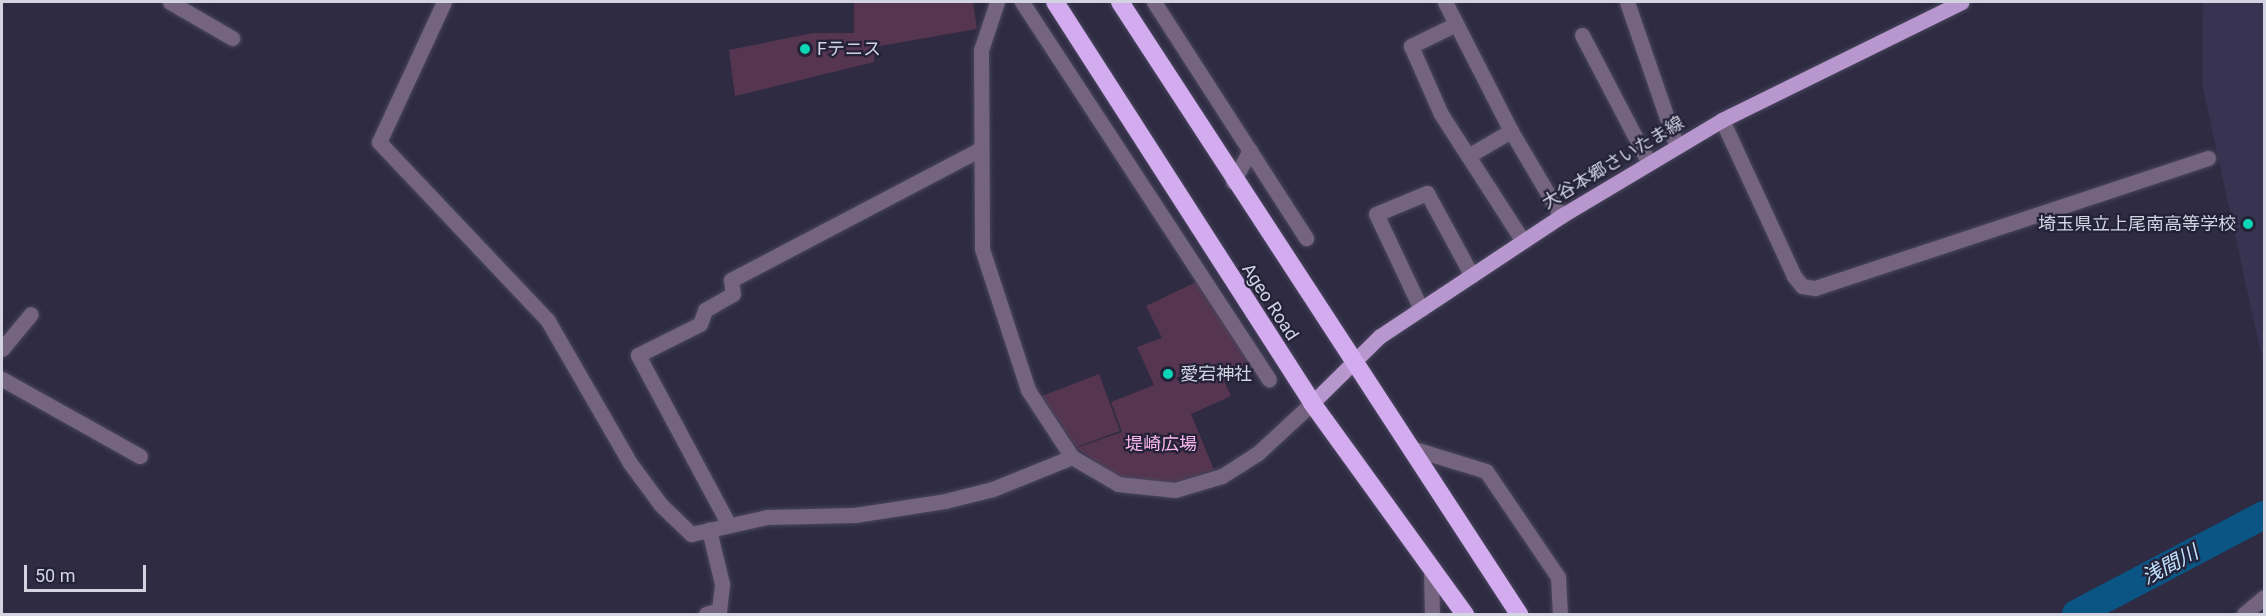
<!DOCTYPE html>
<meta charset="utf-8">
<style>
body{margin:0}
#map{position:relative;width:2266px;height:616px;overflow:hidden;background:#2e2b43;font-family:Roboto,"Noto Sans JP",sans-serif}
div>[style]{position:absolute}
.built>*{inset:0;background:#373351}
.green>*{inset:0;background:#563550}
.river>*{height:28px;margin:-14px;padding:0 14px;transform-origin:14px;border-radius:14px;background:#0a5584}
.roads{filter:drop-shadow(0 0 2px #48465c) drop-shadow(0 0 2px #48465c)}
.minor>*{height:15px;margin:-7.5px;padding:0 7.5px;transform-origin:7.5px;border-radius:7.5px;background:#74647f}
.major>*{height:15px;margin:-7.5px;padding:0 7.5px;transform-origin:7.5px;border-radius:7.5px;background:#b897cf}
.highway>*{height:18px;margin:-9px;padding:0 9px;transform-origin:9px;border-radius:9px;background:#d3abef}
.dots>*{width:16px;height:16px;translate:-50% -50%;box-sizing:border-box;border:3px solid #242238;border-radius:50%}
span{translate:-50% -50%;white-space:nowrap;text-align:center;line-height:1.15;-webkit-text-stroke:4.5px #242238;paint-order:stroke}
.poi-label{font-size:18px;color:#d3d3e2}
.left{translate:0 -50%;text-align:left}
.right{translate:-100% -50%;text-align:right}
.street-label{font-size:18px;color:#d3d3e2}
.park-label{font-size:18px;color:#fbb7ee}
.water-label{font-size:20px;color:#c1e3ff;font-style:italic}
.frame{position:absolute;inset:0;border:3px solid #d3d3e2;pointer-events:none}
.scale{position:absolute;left:24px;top:565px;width:122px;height:27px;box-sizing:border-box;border:3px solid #d3d3e2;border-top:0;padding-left:8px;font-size:18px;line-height:21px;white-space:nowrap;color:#d3d3e2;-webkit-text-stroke:4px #242238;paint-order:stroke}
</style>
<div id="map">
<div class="built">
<div style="clip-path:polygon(2203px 2px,2264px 2px,2264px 367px,2202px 84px)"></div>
</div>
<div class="green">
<div style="clip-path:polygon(854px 2px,973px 2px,977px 29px,874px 47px,874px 62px,735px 96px,729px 50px,813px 33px,854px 33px)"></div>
<div style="clip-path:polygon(1196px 282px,1249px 360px,1224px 381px,1231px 396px,1191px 414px,1214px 470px,1166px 485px,1119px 477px,1076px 448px,1122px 432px,1111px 402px,1154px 385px,1137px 347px,1162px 338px,1146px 306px)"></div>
<div style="clip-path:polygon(1099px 374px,1120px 431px,1076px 447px,1042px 396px)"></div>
</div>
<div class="river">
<div style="left:2076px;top:614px;width:212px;rotate:-27.8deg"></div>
</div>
<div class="roads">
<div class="minor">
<div style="left:170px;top:2px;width:72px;rotate:30.1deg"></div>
<div style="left:444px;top:2px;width:154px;rotate:114.9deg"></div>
<div style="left:379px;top:142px;width:246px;rotate:46.6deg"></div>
<div style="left:548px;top:321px;width:164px;rotate:60deg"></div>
<div style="left:630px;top:463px;width:52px;rotate:53.6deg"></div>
<div style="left:661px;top:505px;width:42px;rotate:44deg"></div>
<div style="left:691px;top:534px;width:78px;rotate:-12.6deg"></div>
<div style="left:767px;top:517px;width:88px;rotate:-1.3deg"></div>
<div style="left:855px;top:515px;width:91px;rotate:-8.8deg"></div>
<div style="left:945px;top:501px;width:49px;rotate:-14deg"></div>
<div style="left:993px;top:489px;width:85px;rotate:-22.1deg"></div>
<div style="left:997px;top:2px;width:51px;rotate:108.4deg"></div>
<div style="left:981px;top:50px;width:199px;rotate:89.7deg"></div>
<div style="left:982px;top:249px;width:148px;rotate:71.9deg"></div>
<div style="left:1028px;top:390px;width:80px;rotate:56.7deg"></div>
<div style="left:1072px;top:457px;width:53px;rotate:30.4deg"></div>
<div style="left:1118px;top:484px;width:57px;rotate:6deg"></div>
<div style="left:1175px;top:490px;width:49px;rotate:-16.6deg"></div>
<div style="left:1222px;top:476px;width:43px;rotate:-32.6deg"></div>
<div style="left:1258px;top:453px;width:74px;rotate:-42.8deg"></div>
<div style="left:1022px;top:2px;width:451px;rotate:56.8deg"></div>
<div style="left:1154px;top:2px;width:281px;rotate:57.2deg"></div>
<div style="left:1445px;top:2px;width:145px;rotate:62.9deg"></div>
<div style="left:1511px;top:131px;width:99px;rotate:59.5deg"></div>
<div style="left:1627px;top:2px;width:153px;rotate:71deg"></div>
<div style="left:1454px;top:25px;width:48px;rotate:154deg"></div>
<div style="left:1411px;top:46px;width:74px;rotate:66.2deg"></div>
<div style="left:1441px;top:114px;width:151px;rotate:57.2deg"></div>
<div style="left:1582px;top:35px;width:144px;rotate:62.4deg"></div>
<div style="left:1722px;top:120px;width:172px;rotate:65.2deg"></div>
<div style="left:1794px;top:276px;width:13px;rotate:51deg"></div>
<div style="left:1802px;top:286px;width:13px;rotate:9deg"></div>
<div style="left:1815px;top:288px;width:414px;rotate:-18.3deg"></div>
<div style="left:1468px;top:156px;width:50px;rotate:-30.2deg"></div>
<div style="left:1233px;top:182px;width:36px;rotate:-62deg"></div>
<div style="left:1421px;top:309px;width:105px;rotate:-115.3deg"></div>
<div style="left:1376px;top:214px;width:55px;rotate:-22.4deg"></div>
<div style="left:1427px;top:193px;width:94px;rotate:61.5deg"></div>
<div style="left:2px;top:349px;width:45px;rotate:-50.4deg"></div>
<div style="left:2px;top:379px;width:158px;rotate:29.2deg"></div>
<div style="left:1411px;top:448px;width:78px;rotate:17deg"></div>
<div style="left:1486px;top:471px;width:128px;rotate:55.8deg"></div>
<div style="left:1558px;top:577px;width:37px;rotate:87deg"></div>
<div style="left:729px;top:525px;width:193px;rotate:-118.2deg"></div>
<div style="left:638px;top:355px;width:69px;rotate:-26.6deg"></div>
<div style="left:700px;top:324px;width:15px;rotate:-70deg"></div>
<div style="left:705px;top:310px;width:32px;rotate:-30deg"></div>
<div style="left:733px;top:294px;width:14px;rotate:-98deg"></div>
<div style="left:731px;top:280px;width:280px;rotate:-27.7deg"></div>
<div style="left:1431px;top:571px;width:43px;rotate:88.7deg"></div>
<div style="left:706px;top:614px;width:14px;rotate:-17deg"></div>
<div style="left:719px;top:610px;width:26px;rotate:-83deg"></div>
<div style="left:722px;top:584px;width:56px;rotate:-103.5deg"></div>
<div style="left:2244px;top:614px;width:26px;rotate:-40deg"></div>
</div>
<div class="major">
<div style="left:1312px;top:403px;width:95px;rotate:-44.6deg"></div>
<div style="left:1380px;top:336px;width:217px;rotate:-33.5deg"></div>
<div style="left:1561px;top:216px;width:187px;rotate:-30.8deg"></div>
<div style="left:1722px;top:120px;width:267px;rotate:-26.2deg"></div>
</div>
<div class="highway">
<div style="left:1055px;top:2px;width:476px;rotate:57.3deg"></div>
<div style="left:1312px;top:403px;width:261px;rotate:54.1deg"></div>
<div style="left:1120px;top:2px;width:731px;rotate:56.9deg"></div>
</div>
</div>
<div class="dots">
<div style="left:805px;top:49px;background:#0bd5b5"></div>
<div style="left:2248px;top:224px;background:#0bd5b5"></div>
<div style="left:1168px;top:374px;background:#0bd5b5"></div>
</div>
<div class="poi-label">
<span class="left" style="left:817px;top:49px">Fテニス</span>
<span class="right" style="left:2236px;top:224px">埼玉県立上尾南高等学校</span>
<span class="left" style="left:1180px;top:374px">愛宕神社</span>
</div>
<div class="street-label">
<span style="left:1613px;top:163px;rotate:-31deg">大谷本郷さいたま線</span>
<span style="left:1270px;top:302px;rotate:57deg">Ageo Road</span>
</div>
<div class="park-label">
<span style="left:1161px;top:444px">堤崎広場</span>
</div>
<div class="water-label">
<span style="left:2170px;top:565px;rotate:-28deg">浅間川</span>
</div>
<div class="frame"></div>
<div class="scale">50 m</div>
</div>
